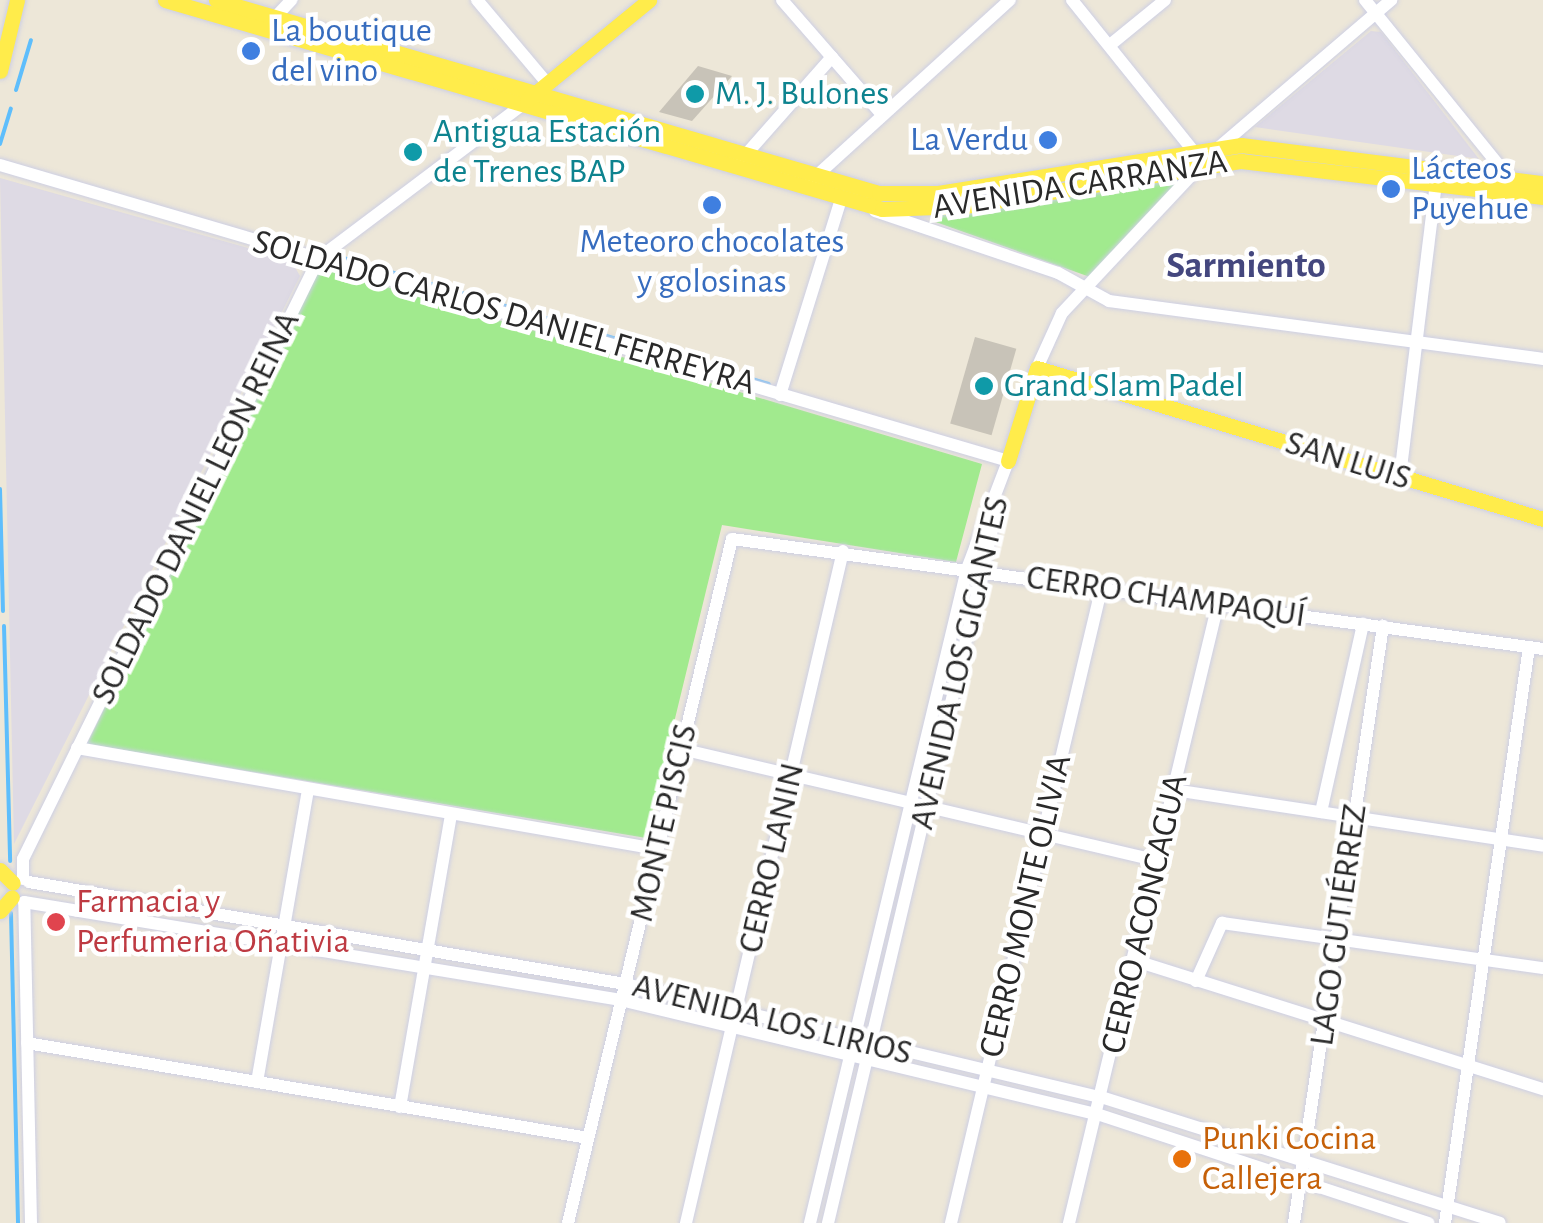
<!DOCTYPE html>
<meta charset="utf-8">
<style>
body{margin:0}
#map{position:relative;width:1543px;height:1223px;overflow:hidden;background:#ede7d8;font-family:"Alegreya Sans",sans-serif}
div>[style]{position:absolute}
.industrial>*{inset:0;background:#dedae4}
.green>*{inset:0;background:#a1ea8e}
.stream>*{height:4px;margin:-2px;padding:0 2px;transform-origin:2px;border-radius:2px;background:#5ebefc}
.building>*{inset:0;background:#c8c3b8;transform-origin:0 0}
.roads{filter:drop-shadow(0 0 2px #cdcfe4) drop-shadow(0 0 2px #cdcfe4)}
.minor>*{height:12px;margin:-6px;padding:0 6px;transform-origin:6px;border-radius:6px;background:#fff}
.major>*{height:15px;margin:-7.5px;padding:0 7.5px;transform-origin:7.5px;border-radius:7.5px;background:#ffec4b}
.dots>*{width:28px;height:28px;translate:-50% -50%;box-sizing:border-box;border:5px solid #fff;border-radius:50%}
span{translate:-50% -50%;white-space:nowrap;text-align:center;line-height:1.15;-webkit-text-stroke:9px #fff;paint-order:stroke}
.shop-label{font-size:35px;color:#366cbe}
.left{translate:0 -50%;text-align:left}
.right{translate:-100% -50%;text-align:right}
.culture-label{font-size:35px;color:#0d838f}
.street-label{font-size:35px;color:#292929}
.health-label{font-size:35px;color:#be3a42}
.food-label{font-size:35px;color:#c56008}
.neighbourhood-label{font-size:38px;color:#44477e;font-weight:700}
</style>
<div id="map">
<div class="industrial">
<div style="clip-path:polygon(1371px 31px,1381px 32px,1479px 159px,1255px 127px)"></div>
<div style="clip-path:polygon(0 178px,291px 260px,300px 276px,14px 844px)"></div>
</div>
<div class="green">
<div style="clip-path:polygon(1184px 175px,1090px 277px,930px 220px,933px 216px)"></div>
<div style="clip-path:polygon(320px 267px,982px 464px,956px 562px,722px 525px,646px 838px,87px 744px)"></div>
</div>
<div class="stream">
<div style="left:16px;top:90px;width:52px;rotate:-73.3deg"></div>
<div style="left:0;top:144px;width:37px;rotate:-73deg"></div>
<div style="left:340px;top:257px;width:447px;rotate:16.5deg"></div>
<div style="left:0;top:489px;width:122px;rotate:88.6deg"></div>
<div style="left:4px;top:626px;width:235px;rotate:88.5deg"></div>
<div style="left:11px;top:913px;width:310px;rotate:88.7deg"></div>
</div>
<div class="building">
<div style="clip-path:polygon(698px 66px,732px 76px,692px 121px,659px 112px)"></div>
<div style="left:975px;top:337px;width:43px;height:90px;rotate:16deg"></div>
</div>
<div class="roads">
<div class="minor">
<div style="left:477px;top:0;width:109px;rotate:49.9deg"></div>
<div style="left:782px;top:0;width:147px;rotate:48.9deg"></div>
<div style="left:1072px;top:0;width:203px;rotate:51.2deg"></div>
<div style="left:1365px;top:0;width:230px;rotate:51deg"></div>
<div style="left:269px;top:24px;width:33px;rotate:-47deg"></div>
<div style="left:1110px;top:45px;width:71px;rotate:-39.3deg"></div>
<div style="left:1218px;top:148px;width:228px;rotate:-40.5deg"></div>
<div style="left:742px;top:159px;width:136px;rotate:-48.6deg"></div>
<div style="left:0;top:165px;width:1051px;rotate:16.36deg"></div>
<div style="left:813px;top:179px;width:266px;rotate:-42.3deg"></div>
<div style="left:875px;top:211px;width:193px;rotate:18.7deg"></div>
<div style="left:1058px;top:273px;width:58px;rotate:28.8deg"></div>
<div style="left:1109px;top:301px;width:438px;rotate:7.6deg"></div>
<div style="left:1037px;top:368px;width:60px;rotate:-65.6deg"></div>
<div style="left:1062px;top:313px;width:202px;rotate:-46.8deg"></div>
<div style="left:780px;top:395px;width:202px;rotate:-72.7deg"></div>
<div style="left:1400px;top:476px;width:294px;rotate:-83deg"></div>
<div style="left:77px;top:748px;width:589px;rotate:9.88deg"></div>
<div style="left:681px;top:749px;width:489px;rotate:13.2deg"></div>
<div style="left:1174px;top:790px;width:373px;rotate:8.6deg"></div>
<div style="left:1321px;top:812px;width:193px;rotate:-77.4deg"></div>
<div style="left:23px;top:879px;width:20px;rotate:-90deg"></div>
<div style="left:23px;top:859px;width:670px;rotate:-63.78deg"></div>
<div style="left:319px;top:258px;width:253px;rotate:-37deg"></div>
<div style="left:29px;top:882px;width:605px;rotate:9.71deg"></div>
<div style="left:625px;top:984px;width:489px;rotate:13.4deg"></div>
<div style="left:1101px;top:1097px;width:418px;rotate:17.5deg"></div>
<div style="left:1133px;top:960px;width:430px;rotate:17.5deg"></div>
<div style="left:1196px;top:981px;width:64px;rotate:-65.9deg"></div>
<div style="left:1222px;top:923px;width:324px;rotate:8deg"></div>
<div style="left:27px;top:1043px;width:569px;rotate:9.61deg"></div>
<div style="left:257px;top:1082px;width:297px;rotate:-80.1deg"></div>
<div style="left:400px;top:1107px;width:297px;rotate:-80.1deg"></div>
<div style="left:31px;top:1223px;width:321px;rotate:-91.2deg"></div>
<div style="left:24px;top:902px;width:605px;rotate:9.32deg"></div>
<div style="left:621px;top:1000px;width:489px;rotate:13.5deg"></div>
<div style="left:1097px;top:1114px;width:349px;rotate:18.2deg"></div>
<div style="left:568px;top:1223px;width:703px;rotate:-76.52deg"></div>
<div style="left:732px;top:539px;width:818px;rotate:7.72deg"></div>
<div style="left:686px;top:1223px;width:690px;rotate:-76.85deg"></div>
<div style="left:810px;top:1223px;width:673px;rotate:-76.5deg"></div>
<div style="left:967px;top:569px;width:116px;rotate:-69.2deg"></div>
<div style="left:828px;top:1223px;width:730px;rotate:-76.69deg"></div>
<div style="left:951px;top:1223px;width:651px;rotate:-76.67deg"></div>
<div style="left:1069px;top:1223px;width:637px;rotate:-76.47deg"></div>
<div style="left:1294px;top:1223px;width:604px;rotate:-81.52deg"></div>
<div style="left:1445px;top:1223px;width:582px;rotate:-81.7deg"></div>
</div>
<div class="major">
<div style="left:165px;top:0;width:747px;rotate:16.25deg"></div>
<div style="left:882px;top:209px;width:83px;rotate:-2.1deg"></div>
<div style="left:965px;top:206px;width:280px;rotate:-9.3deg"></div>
<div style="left:1241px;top:161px;width:304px;rotate:6.8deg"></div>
<div style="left:216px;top:0;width:691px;rotate:16.23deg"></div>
<div style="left:879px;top:193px;width:59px"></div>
<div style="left:938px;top:193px;width:307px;rotate:-9deg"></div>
<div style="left:1241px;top:145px;width:304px;rotate:7.2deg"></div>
<div style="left:0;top:71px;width:73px;rotate:-76.5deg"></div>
<div style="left:527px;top:100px;width:158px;rotate:-39.3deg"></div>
<div style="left:1008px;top:461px;width:97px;rotate:-72.7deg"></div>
<div style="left:1037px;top:368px;width:528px;rotate:16.62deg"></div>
<div style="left:0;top:870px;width:18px;rotate:45deg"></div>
<div style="left:0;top:911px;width:18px;rotate:-49deg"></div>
</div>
</div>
<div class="dots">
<div style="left:251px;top:51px;background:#3f7fe0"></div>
<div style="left:695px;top:94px;background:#0f9aa8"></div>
<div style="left:1048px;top:140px;background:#3f7fe0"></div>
<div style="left:413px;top:152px;background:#0f9aa8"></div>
<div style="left:1391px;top:189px;background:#3f7fe0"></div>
<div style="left:712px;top:205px;background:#3f7fe0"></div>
<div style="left:984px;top:386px;background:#0f9aa8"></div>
<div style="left:56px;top:922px;background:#e0444e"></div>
<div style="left:1182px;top:1159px;background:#e8710a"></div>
</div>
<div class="shop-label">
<span class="left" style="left:271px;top:51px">La boutique<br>del vino</span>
<span class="right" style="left:1028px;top:140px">La Verdu</span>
<span class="left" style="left:1411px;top:189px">Lácteos<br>Puyehue</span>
<span style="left:712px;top:262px">Meteoro chocolates<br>y golosinas</span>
</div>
<div class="culture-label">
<span class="left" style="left:715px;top:94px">M. J. Bulones</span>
<span class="left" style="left:433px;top:152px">Antigua Estación<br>de Trenes BAP</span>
<span class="left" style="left:1004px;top:386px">Grand Slam Padel</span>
</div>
<div class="street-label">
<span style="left:1080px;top:185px;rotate:-9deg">AVENIDA CARRANZA</span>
<span style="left:504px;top:313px;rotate:16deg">SOLDADO CARLOS DANIEL FERREYRA</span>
<span style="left:1348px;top:461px;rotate:17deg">SAN LUIS</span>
<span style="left:196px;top:508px;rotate:-64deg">SOLDADO DANIEL LEON REINA</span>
<span style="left:1166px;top:597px;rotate:8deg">CERRO CHAMPAQUÍ</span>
<span style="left:960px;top:663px;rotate:-77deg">AVENIDA LOS GIGANTES</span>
<span style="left:664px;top:823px;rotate:-77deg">MONTE PISCIS</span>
<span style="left:772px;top:858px;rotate:-77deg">CERRO LANIN</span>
<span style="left:1026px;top:906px;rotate:-77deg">CERRO MONTE OLIVIA</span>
<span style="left:1145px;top:914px;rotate:-77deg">CERRO ACONCAGUA</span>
<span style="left:1339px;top:925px;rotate:-82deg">LAGO GUTIÉRREZ</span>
<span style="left:772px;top:1020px;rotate:14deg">AVENIDA LOS LIRIOS</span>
</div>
<div class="health-label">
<span class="left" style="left:76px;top:922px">Farmacia y<br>Perfumeria Oñativia</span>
</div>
<div class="food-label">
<span class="left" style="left:1202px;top:1159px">Punki Cocina<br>Callejera</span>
</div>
<div class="neighbourhood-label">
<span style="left:1246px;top:267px">Sarmiento</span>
</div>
</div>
